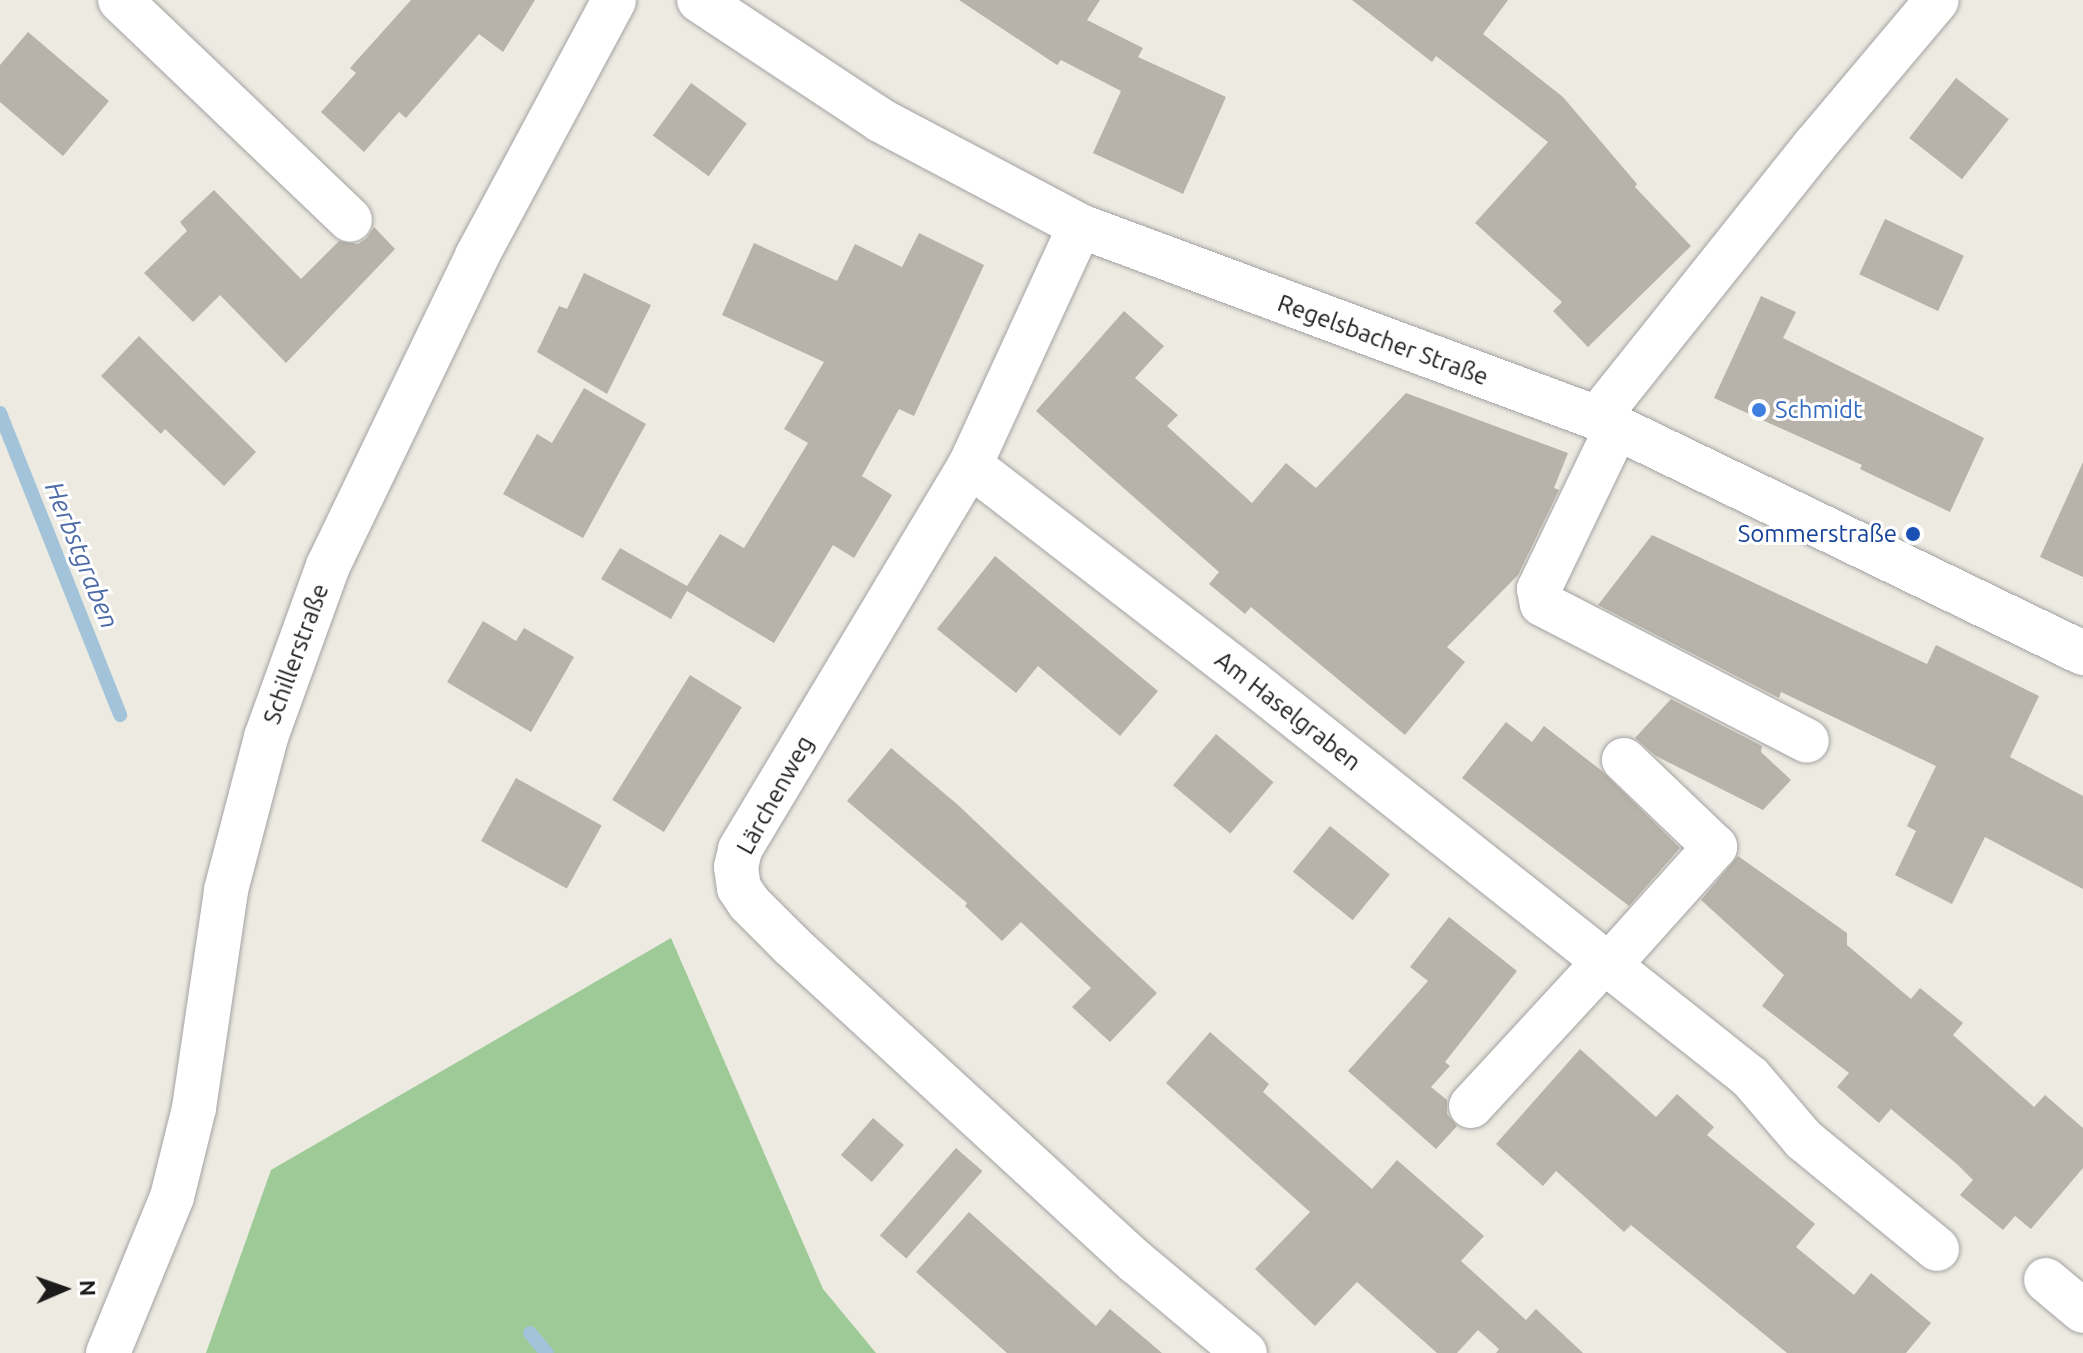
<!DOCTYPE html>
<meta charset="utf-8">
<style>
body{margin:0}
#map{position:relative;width:2083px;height:1353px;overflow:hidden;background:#eceae1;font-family:Ubuntu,sans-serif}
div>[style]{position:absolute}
.forest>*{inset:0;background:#9dca97}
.stream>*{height:14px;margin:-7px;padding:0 7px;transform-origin:7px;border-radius:7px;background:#a2c3d9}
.building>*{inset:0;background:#b8b3aa;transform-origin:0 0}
.roads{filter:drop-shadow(0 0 2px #a2a2a2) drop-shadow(0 0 2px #a2a2a2)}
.minor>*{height:44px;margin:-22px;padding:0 22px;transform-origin:22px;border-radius:22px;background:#fff}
.dots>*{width:22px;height:22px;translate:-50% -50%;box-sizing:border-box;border:4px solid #fff;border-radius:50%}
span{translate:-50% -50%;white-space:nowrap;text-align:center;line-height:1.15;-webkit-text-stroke:6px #fff;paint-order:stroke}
.street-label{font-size:24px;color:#1b1b1b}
.shop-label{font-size:24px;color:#366cbe}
.left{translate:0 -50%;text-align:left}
.transit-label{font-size:24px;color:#164399}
.right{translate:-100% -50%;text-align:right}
.water-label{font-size:26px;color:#4c6aa5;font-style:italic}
.north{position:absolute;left:24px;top:1249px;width:80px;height:80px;-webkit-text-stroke:6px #fff;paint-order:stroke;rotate:88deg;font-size:22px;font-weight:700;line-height:32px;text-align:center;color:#1b1b1b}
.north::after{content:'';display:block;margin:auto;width:28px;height:36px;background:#1b1b1b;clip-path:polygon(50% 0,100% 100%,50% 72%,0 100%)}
</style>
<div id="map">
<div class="forest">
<div style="clip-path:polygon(671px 938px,823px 1289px,876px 1353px,206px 1353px,271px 1170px)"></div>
</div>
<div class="stream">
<div style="left:0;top:413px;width:325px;rotate:68.3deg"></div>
<div style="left:530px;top:1333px;width:26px;rotate:50deg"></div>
</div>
<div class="building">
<div style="clip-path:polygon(411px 0,535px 0,503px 52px,479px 34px,406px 118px,399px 112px,364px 152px,321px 112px,356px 73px,350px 68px)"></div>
<div style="clip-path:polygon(959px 0,1100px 0,1087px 20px,1143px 48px,1138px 57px,1226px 97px,1183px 194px,1093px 153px,1121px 91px,1061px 60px,1057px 65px)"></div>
<div style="clip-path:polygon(1352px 0,1508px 0,1483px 34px,1563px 97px,1637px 184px,1635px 187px,1691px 246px,1588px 347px,1553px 311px,1562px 302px,1475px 223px,1548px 142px,1436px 56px,1432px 62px)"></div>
<div style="clip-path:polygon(28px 32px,109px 101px,63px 156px,0 102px,0 65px)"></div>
<div style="left:1956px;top:78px;width:67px;height:76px;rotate:38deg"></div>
<div style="left:691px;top:83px;width:69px;height:65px;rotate:36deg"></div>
<div style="clip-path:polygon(214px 190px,301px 279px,339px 241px,358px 244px,367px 238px,374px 227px,395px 249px,286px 363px,220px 295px,193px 322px,144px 273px,187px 231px,180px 222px)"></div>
<div style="left:1885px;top:219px;width:87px;height:61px;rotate:25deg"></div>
<div style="clip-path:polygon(919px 233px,984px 265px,914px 416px,899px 409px,862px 476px,892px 495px,854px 558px,833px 545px,774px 643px,687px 591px,671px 619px,601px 579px,620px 548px,687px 586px,720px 534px,744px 548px,808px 443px,784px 429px,824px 362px,722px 315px,754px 243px,837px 281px,855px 244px,902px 267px)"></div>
<div style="clip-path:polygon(584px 273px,651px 305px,607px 394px,537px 352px,559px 306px,567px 309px)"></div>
<div style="clip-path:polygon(1761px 296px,1796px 312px,1783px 338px,1984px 438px,1950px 512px,1860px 469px,1862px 465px,1714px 398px)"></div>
<div style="clip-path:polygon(1124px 311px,1164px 346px,1135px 378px,1178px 415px,1167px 426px,1252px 503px,1286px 463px,1316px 488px,1406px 393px,1568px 453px,1554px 488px,1559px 490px,1518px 575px,1447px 647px,1465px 662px,1405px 735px,1251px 607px,1245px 614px,1209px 584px,1219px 572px,1036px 411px)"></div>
<div style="clip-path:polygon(139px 336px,256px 452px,224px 486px,165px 429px,161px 434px,101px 376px)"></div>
<div style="clip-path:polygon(584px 388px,646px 424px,583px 538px,503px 494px,537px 434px,552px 443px)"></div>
<div style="clip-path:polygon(2083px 462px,2083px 577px,2040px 557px)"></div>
<div style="clip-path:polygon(1652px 535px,1927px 664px,1936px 645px,2039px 696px,2010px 757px,2083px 796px,2083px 889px,1985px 837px,1952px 904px,1895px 875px,1916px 831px,1907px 826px,1936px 766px,1781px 692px,1779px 698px,1598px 605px)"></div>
<div style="clip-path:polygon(995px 556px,1158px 691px,1120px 736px,1038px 666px,1016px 693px,937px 629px)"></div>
<div style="clip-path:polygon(483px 621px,516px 641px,524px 628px,574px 657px,531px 732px,447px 682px)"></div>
<div style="left:690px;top:675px;width:61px;height:147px;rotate:32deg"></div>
<div style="clip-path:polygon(1671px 699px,1762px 746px,1761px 752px,1791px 780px,1763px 810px,1656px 756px,1635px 738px)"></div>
<div style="clip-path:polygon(1506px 722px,1532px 742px,1544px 726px,1602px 771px,1680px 848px,1629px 906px,1462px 778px)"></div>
<div style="left:1216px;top:734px;width:75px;height:67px;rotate:40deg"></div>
<div style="clip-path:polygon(891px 748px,958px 805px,1157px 993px,1110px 1042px,1072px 1007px,1091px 988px,1021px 922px,1002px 941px,965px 906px,967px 903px,847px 801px)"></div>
<div style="left:516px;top:778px;width:98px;height:72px;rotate:29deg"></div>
<div style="left:1330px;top:826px;width:77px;height:59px;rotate:39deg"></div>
<div style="clip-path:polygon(1738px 856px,1847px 933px,1847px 945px,1911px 999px,1920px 988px,1963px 1023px,1953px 1035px,2034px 1107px,2045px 1095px,2083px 1128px,2083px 1168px,2031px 1229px,2015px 1216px,2003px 1230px,1960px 1195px,1973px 1180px,1958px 1165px,1891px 1109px,1879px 1123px,1837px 1087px,1849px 1073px,1762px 1006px,1784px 975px,1701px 900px)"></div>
<div style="clip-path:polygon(1449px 917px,1517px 971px,1445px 1062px,1450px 1066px,1431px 1087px,1447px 1100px,1447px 1114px,1457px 1126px,1436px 1149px,1348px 1071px,1428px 981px,1410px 967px)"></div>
<div style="clip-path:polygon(1210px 1032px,1269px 1084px,1263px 1092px,1372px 1189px,1397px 1160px,1484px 1236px,1461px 1261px,1526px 1320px,1536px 1309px,1583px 1353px,1496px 1353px,1499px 1349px,1478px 1330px,1457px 1353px,1437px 1353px,1357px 1282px,1315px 1326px,1255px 1269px,1310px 1212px,1166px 1083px)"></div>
<div style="clip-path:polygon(1580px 1049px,1656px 1117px,1677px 1094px,1714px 1127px,1707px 1135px,1815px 1224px,1796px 1247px,1854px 1295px,1871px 1273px,1931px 1323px,1906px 1353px,1787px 1353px,1631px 1225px,1624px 1232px,1556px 1171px,1543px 1186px,1496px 1144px)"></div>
<div style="left:873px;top:1118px;width:41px;height:49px;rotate:41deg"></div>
<div style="left:956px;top:1148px;width:35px;height:116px;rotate:41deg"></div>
<div style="clip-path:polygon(969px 1212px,1096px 1326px,1110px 1309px,1162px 1353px,1007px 1353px,916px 1272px)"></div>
</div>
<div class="roads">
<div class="minor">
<div style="left:120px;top:0;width:318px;rotate:43.7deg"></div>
<div style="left:699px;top:0;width:217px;rotate:33.5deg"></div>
<div style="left:880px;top:120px;width:226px;rotate:27.9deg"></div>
<div style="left:1080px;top:226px;width:552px;rotate:20.37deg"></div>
<div style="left:1597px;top:418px;width:540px;rotate:25.81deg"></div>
<div style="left:1080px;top:226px;width:263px;rotate:114.7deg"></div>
<div style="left:970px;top:465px;width:448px;rotate:120.9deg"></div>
<div style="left:740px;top:850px;width:17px;rotate:103deg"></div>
<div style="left:736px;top:867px;width:21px;rotate:82deg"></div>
<div style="left:739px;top:888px;width:18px;rotate:56deg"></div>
<div style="left:749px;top:903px;width:61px;rotate:45deg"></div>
<div style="left:792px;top:946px;width:467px;rotate:42.6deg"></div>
<div style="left:1136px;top:1262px;width:142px;rotate:39.9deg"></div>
<div style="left:1597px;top:418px;width:349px;rotate:-51.4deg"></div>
<div style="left:1815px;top:145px;width:189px;rotate:-49.9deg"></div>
<div style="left:1617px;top:427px;width:180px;rotate:115.7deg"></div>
<div style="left:1539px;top:589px;width:15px;rotate:79deg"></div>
<div style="left:1542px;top:604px;width:298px;rotate:27.3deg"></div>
<div style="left:970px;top:465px;width:357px;rotate:37.6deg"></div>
<div style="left:1253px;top:683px;width:634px;rotate:38.41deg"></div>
<div style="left:1750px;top:1077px;width:83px;rotate:49.4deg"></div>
<div style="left:1804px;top:1140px;width:172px;rotate:39.3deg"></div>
<div style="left:1609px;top:965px;width:159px;rotate:-48.1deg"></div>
<div style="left:1715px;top:847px;width:126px;rotate:-136.3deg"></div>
<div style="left:1471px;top:1106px;width:197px;rotate:-47.3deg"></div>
<div style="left:2046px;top:1280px;width:48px;rotate:40deg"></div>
<div style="left:108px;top:1353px;width:169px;rotate:-67.7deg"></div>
<div style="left:172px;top:1197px;width:92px;rotate:-76.1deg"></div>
<div style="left:194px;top:1108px;width:220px;rotate:-81.6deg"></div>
<div style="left:226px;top:890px;width:158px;rotate:-75.3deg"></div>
<div style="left:266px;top:737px;width:182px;rotate:-70.1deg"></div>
<div style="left:328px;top:566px;width:344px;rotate:-64.3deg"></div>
<div style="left:477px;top:256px;width:290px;rotate:-61.8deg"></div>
</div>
</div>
<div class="dots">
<div style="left:1759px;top:410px;background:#3f7fe0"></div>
<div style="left:1913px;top:534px;background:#1a4fb4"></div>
</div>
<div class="street-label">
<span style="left:1383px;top:340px;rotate:20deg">Regelsbacher Straße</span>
<span style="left:296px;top:654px;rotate:-70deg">Schillerstraße</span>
<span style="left:1288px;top:711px;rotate:38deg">Am Haselgraben</span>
<span style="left:775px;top:795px;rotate:-61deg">Lärchenweg</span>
</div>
<div class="shop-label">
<span class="left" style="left:1775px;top:410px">Schmidt</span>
</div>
<div class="transit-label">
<span class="right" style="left:1897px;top:534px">Sommerstraße</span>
</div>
<div class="water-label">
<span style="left:82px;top:555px;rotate:68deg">Herbstgraben</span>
</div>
<div class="north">N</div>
</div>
